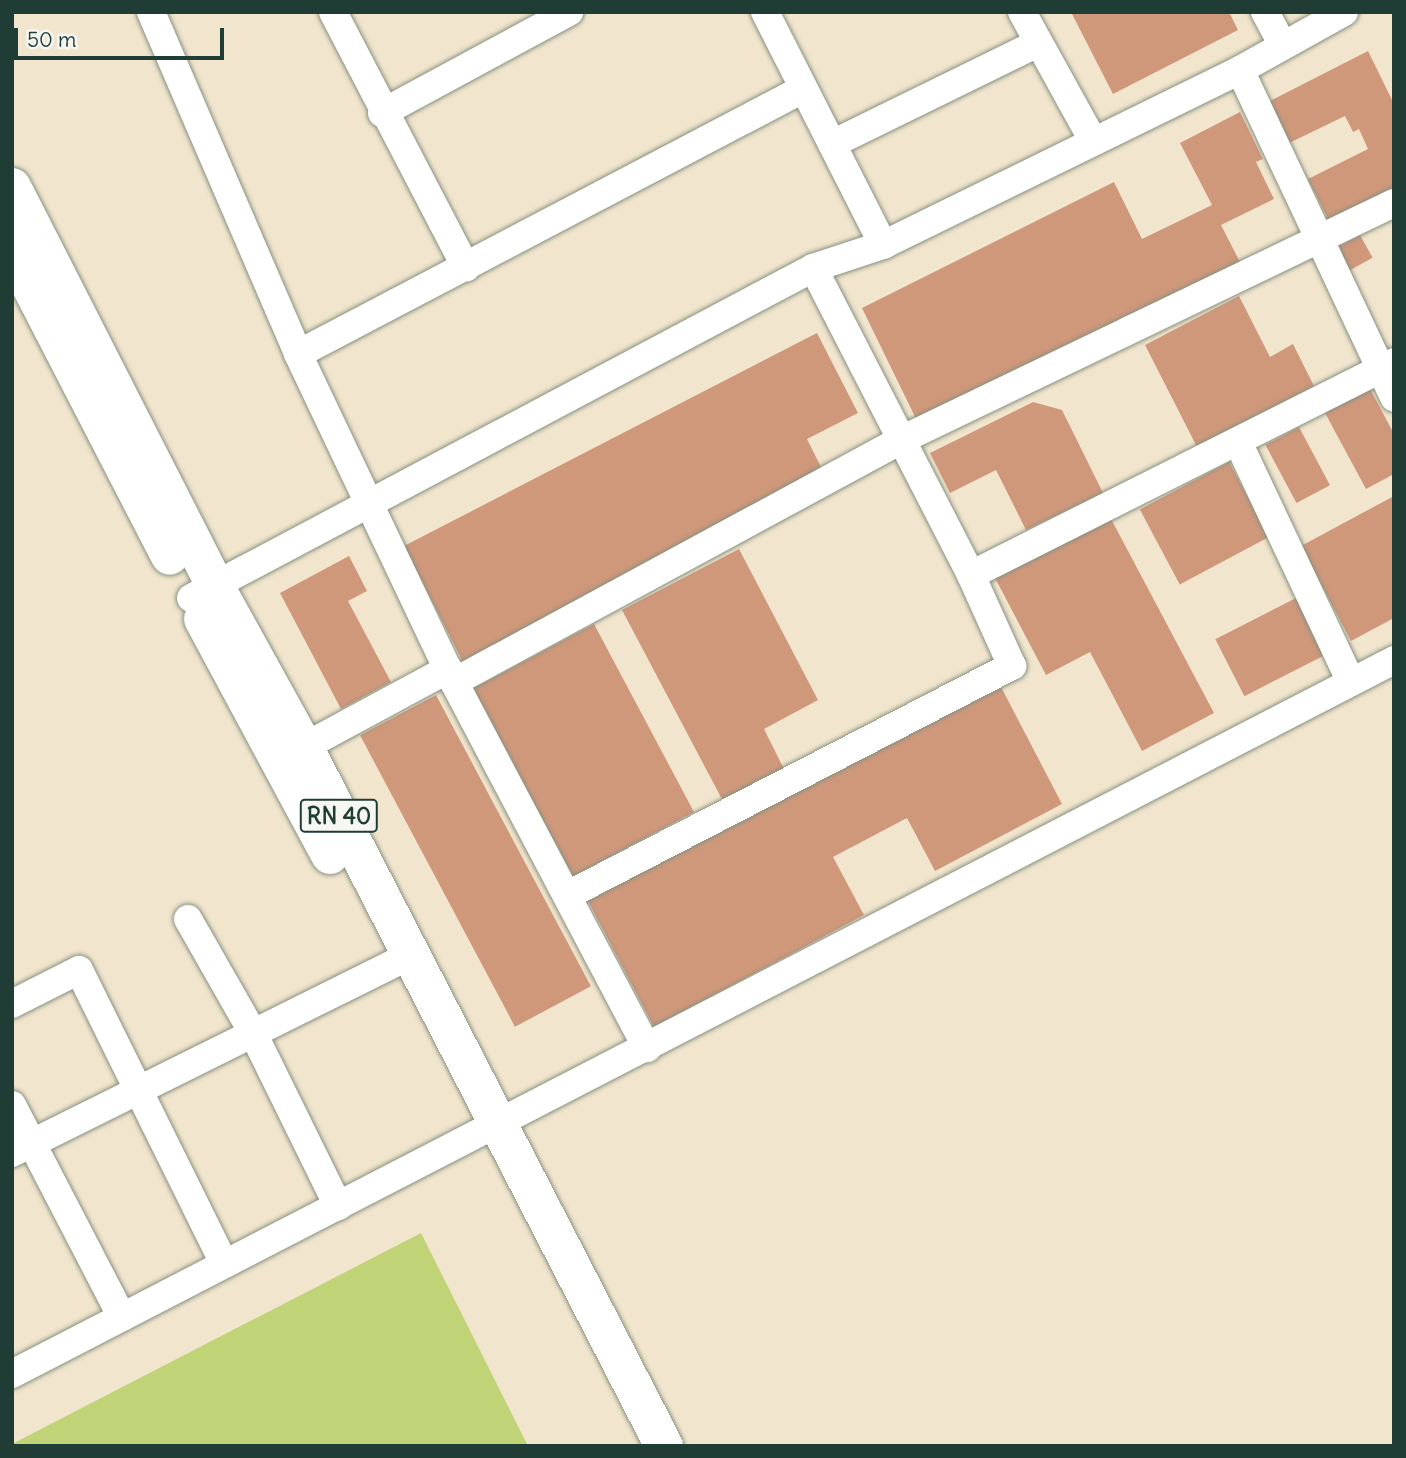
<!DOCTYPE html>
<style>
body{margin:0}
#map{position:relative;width:1406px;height:1458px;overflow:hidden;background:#f1e5cd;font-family:Delius,sans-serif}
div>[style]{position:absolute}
.green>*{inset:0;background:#c0d477}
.building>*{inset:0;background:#d0987b;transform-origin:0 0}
.roads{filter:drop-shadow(0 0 2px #889180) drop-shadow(0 0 2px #889180)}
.minor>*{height:28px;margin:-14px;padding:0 14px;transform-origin:14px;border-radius:14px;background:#fff}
.primary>*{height:38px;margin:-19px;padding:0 19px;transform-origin:19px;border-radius:19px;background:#fff}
span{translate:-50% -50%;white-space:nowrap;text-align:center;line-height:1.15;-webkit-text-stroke:7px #f6f6f2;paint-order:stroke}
.shield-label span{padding:2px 5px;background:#f6f6f2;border:2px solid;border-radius:5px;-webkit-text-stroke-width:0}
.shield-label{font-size:23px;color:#1f3d34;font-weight:700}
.frame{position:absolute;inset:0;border:14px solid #1f3d34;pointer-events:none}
.scale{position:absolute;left:14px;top:28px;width:210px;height:32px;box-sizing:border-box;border:4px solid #1f3d34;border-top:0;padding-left:9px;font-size:21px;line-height:24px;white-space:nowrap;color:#1f3d34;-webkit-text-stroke:5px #f6f6f2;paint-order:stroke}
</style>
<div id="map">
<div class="green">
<div style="clip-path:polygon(421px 1233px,528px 1446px,12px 1446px,12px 1444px)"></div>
</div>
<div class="building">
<div style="clip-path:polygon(1071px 12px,1229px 12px,1238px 30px,1113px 94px)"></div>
<div style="clip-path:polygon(1368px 51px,1394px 104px,1394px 191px,1330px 223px,1308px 179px,1368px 149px,1359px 129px,1353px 132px,1345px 116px,1285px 145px,1264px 104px)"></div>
<div style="clip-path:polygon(1240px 112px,1263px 159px,1256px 162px,1274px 199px,1221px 225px,1242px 266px,920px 427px,862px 308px,1114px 182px,1142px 239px,1212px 205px,1180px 143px)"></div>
<div style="left:1360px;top:235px;width:26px;height:29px;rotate:61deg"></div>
<div style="clip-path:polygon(1239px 296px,1270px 357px,1293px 344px,1314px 386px,1197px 447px,1145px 345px)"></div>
<div style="clip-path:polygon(817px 333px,858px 413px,807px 439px,827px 479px,465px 666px,404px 546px)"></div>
<div style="clip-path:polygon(1369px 387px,1394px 434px,1394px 474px,1366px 489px,1324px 411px)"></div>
<div style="clip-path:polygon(1033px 402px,1062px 410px,1103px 493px,1026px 530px,996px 470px,950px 493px,930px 453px)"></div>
<div style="left:1299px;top:427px;width:66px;height:38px;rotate:62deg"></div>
<div style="left:1229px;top:462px;width:85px;height:101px;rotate:62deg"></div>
<div style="clip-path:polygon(1394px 496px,1394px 618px,1351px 641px,1301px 546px)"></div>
<div style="clip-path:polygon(1110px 517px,1214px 713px,1142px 751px,1090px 652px,1046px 675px,995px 578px)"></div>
<div style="clip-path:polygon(739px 549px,818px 700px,764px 729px,785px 771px,724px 803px,622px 610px)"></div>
<div style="clip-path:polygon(349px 556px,367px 591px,348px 601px,391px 682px,341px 709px,280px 593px)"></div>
<div style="left:1300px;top:596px;width:64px;height:95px;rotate:63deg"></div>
<div style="left:594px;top:624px;width:213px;height:137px;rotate:62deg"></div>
<div style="clip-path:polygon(999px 683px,1062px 804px,935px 871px,907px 818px,833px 857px,864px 915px,654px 1027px,588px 901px)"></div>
<div style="left:436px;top:695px;width:330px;height:86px;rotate:62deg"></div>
</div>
<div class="roads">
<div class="minor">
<div style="left:151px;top:12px;width:372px;rotate:66.7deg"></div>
<div style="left:298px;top:354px;width:363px;rotate:64.6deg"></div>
<div style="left:454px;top:682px;width:414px;rotate:62.2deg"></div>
<div style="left:333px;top:12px;width:288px;rotate:62.5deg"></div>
<div style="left:765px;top:12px;width:261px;rotate:63.1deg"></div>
<div style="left:1022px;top:12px;width:145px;rotate:61.1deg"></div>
<div style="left:1265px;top:12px;width:36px;rotate:62deg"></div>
<div style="left:1240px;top:70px;width:362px;rotate:64.8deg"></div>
<div style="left:382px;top:113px;width:213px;rotate:-28.4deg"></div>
<div style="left:832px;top:144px;width:229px;rotate:-26.1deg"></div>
<div style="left:298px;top:354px;width:570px;rotate:-27.69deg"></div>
<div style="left:1238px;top:442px;width:265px;rotate:64.8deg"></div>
<div style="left:971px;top:575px;width:474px;rotate:-26.7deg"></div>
<div style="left:191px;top:598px;width:704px;rotate:-27.95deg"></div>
<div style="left:813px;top:268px;width:74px;rotate:-18.2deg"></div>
<div style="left:883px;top:245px;width:398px;rotate:-26.1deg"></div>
<div style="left:1240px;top:70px;width:119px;rotate:-29.1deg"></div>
<div style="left:454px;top:682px;width:508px;rotate:-28.43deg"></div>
<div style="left:901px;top:440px;width:547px;rotate:-25.68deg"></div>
<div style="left:304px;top:747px;width:164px;rotate:-28.4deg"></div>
<div style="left:568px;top:895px;width:500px;rotate:-27.3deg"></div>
<div style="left:1012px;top:666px;width:100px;rotate:-114.3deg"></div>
<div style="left:971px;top:575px;width:345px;rotate:-117.2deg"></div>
<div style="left:188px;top:919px;width:131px;rotate:60.3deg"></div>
<div style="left:253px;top:1033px;width:193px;rotate:63.8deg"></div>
<div style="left:12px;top:1004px;width:75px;rotate:-26.9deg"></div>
<div style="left:79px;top:970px;width:328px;rotate:63.7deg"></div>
<div style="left:12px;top:1105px;width:239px;rotate:62.6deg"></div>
<div style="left:12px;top:1153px;width:445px;rotate:-26.4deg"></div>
<div style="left:12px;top:1374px;width:1556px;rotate:-27.32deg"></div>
</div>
<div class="primary">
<div style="left:12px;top:187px;width:448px;rotate:63deg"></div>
<div style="left:215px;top:586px;width:184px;rotate:61.1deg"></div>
<div style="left:304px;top:747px;width:786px;rotate:62.75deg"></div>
<div style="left:12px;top:250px;width:344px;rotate:62.7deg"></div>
<div style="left:203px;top:619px;width:268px;rotate:61.7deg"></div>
</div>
</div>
<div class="shield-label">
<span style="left:339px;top:816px">RN 40</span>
</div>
<div class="frame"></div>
<div class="scale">50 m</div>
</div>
